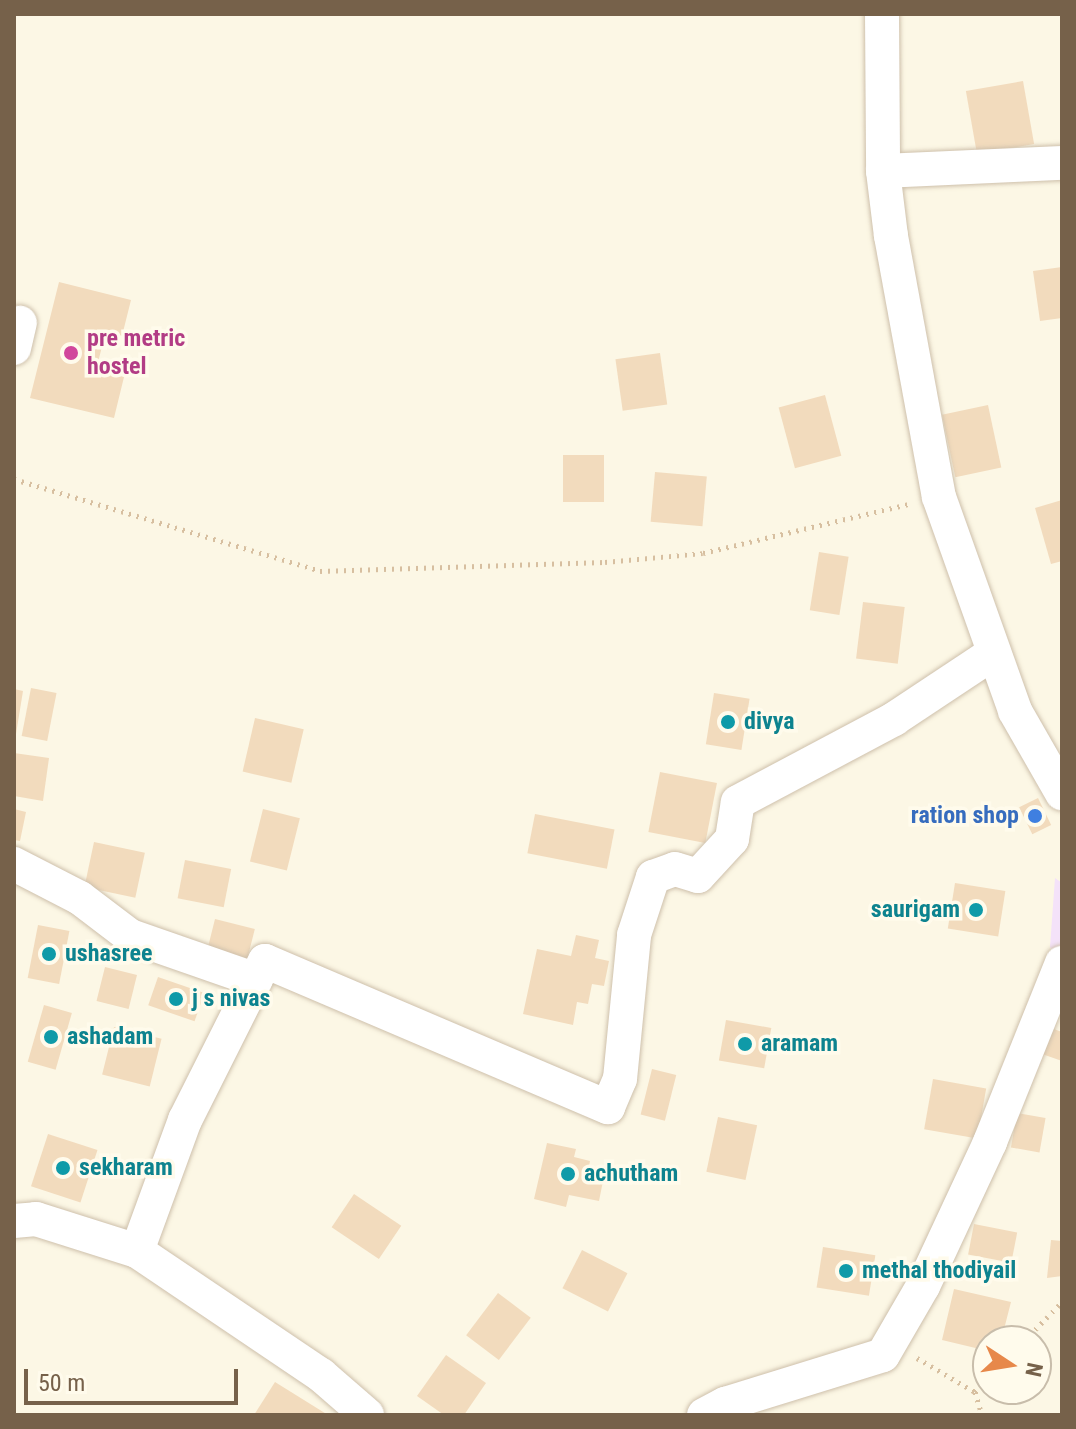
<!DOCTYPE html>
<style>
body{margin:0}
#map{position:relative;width:1076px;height:1429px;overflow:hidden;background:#fcf7e5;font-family:"Roboto Condensed",sans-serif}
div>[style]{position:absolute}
.education>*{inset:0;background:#f4e2f9}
.building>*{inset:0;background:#f2dbbd;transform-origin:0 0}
.path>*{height:5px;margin-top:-2.5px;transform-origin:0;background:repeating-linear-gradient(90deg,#d7bfa0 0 2px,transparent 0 8px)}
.roads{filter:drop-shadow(0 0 2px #cec0ab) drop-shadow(0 0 2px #cec0ab)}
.minor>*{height:34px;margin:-17px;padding:0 17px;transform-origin:17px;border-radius:17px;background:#fff}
.dots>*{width:22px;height:22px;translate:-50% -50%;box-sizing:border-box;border:4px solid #fffbec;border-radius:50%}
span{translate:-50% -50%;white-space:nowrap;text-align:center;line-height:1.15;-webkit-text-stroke:7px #fffbec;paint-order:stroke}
.hotel-label{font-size:24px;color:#b23c85;font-weight:700}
.left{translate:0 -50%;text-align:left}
.culture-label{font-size:24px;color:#0d838f;font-weight:700}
.right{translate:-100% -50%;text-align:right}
.shop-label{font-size:24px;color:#366cbe;font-weight:700}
.frame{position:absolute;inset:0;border:16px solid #76614a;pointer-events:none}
.north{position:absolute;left:972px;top:1325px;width:80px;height:80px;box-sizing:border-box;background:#fffbec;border:2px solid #c8bdab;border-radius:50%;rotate:102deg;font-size:22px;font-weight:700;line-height:32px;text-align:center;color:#76614a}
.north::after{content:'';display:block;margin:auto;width:28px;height:36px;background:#e7884a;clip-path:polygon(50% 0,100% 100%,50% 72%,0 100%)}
.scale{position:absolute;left:24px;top:1369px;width:214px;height:36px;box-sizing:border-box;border:4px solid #76614a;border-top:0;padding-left:10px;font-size:24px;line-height:28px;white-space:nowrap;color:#76614a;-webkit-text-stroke:6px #fffbec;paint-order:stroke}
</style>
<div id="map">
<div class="education">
<div style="clip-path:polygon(1055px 878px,1062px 883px,1062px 964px,1050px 947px)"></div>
</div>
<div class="building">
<div style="left:1023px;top:81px;width:64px;height:58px;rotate:80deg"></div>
<div style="clip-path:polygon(1062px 267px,1062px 318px,1040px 321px,1033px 271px)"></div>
<div style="clip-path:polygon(59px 282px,131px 300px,122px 336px,106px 331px,96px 370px,124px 377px,114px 418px,30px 398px)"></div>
<div style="left:660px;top:353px;width:52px;height:45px;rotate:82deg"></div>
<div style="left:825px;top:395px;width:63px;height:48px;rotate:75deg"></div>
<div style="left:988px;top:405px;width:64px;height:47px;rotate:78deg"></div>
<div style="left:563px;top:455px;width:41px;height:47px"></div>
<div style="left:655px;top:472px;width:52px;height:50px;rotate:5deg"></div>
<div style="clip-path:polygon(1062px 500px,1062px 561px,1051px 564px,1035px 508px)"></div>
<div style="left:819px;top:552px;width:30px;height:59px;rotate:9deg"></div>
<div style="left:863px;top:602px;width:42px;height:57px;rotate:7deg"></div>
<div style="left:31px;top:688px;width:26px;height:49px;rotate:11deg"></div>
<div style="clip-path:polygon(14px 689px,23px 691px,16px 734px,14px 734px)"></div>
<div style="left:714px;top:693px;width:36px;height:52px;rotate:9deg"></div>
<div style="left:255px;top:718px;width:50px;height:55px;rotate:13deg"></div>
<div style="clip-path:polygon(14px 753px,49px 758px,43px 801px,14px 796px)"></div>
<div style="left:660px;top:772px;width:58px;height:61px;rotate:11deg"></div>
<div style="left:1038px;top:798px;width:30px;height:21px;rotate:64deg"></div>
<div style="clip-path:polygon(14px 809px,26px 812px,20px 841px,14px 840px)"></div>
<div style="left:263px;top:809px;width:38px;height:54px;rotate:14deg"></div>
<div style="left:535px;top:814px;width:81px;height:40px;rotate:11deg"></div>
<div style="left:94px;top:842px;width:52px;height:46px;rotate:12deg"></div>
<div style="left:185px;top:860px;width:47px;height:39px;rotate:11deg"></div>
<div style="left:955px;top:883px;width:51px;height:46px;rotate:9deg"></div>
<div style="left:215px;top:919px;width:41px;height:31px;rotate:14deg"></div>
<div style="left:38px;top:925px;width:32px;height:54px;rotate:11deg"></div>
<div style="clip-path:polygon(576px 935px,599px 940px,595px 958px,609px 961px,604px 986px,592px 984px,588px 1004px,577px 1002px,573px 1025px,523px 1014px,537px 949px,571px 956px)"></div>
<div style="left:105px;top:967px;width:33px;height:35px;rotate:14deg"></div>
<div style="left:158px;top:977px;width:49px;height:30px;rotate:19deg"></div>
<div style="left:44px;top:1005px;width:29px;height:59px;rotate:16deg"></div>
<div style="left:726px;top:1020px;width:46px;height:41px;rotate:10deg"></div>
<div style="left:114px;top:1027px;width:49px;height:49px;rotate:14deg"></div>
<div style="clip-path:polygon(1051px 1028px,1062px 1032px,1062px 1061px,1042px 1054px)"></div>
<div style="left:652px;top:1069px;width:25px;height:47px;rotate:14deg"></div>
<div style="left:933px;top:1079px;width:54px;height:51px;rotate:10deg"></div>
<div style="left:1017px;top:1113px;width:29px;height:35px;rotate:10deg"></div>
<div style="left:718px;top:1117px;width:40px;height:56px;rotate:12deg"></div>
<div style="left:48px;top:1134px;width:52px;height:55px;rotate:18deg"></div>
<div style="clip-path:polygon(547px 1143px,576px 1149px,574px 1157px,590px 1161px,588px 1172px,604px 1176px,599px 1201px,569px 1195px,566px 1207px,534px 1199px)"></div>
<div style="left:354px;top:1194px;width:57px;height:40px;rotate:34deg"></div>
<div style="left:974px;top:1224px;width:44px;height:31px;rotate:11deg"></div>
<div style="clip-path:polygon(1051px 1240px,1062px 1241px,1062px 1276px,1047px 1278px)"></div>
<div style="left:823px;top:1247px;width:53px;height:41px;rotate:9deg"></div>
<div style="left:582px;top:1250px;width:51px;height:43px;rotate:27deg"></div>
<div style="clip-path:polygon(954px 1289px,1011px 1302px,1001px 1341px,988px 1341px,988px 1351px,942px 1340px)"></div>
<div style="left:498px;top:1293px;width:41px;height:53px;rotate:37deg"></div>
<div style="clip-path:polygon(446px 1355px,486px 1383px,464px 1415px,444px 1415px,417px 1396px)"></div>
<div style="clip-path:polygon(275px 1382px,328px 1415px,254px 1415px)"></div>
</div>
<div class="path">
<div style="left:14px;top:479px;width:320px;rotate:16.7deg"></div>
<div style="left:320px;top:571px;width:285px;rotate:-1.8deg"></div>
<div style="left:605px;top:562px;width:98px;rotate:-5.2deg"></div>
<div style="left:703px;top:553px;width:212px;rotate:-13.4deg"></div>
<div style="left:1024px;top:1341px;width:54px;rotate:-45.7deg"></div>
<div style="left:917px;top:1358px;width:67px;rotate:30.4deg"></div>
<div style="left:975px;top:1392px;width:19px;rotate:-47deg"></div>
<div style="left:975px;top:1392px;width:24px;rotate:73deg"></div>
</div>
<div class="roads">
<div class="minor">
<div style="left:882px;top:14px;width:157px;rotate:89.6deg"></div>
<div style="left:883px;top:171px;width:65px;rotate:83deg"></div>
<div style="left:891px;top:236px;width:265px;rotate:79.6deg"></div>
<div style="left:939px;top:497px;width:227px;rotate:70.4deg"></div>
<div style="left:1015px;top:711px;width:95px;rotate:60.2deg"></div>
<div style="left:883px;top:171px;width:179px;rotate:-2.6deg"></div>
<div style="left:14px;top:348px;width:26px;rotate:-77deg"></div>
<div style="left:14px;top:864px;width:74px;rotate:27.3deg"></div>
<div style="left:80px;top:898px;width:63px;rotate:37.2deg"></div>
<div style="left:130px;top:936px;width:133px;rotate:19.2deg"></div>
<div style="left:14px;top:1221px;width:22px;rotate:-5deg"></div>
<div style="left:36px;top:1219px;width:106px;rotate:17.6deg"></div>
<div style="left:137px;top:1251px;width:140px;rotate:-69.9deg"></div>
<div style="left:185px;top:1120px;width:178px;rotate:-63.3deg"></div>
<div style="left:265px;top:961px;width:373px;rotate:23.1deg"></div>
<div style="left:608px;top:1107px;width:30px;rotate:-67deg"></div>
<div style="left:620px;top:1079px;width:145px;rotate:-84.4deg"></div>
<div style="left:634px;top:935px;width:61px;rotate:-71.9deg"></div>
<div style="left:653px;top:877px;width:23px;rotate:-20deg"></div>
<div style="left:675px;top:869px;width:24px;rotate:17deg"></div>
<div style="left:698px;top:876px;width:50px;rotate:-47.4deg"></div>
<div style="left:732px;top:839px;width:37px;rotate:-81deg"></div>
<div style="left:738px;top:802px;width:177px;rotate:-28deg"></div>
<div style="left:894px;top:719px;width:118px;rotate:-33.6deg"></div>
<div style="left:137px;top:1251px;width:222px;rotate:34deg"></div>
<div style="left:321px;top:1375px;width:61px;rotate:41deg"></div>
<div style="left:704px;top:1415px;width:24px;rotate:-28deg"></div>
<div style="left:725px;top:1404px;width:165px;rotate:-17.2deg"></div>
<div style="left:883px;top:1355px;width:80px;rotate:-59.9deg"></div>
<div style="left:923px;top:1286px;width:159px;rotate:-65deg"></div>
<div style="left:990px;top:1142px;width:193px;rotate:-68.1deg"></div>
</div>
</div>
<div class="dots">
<div style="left:71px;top:353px;background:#d1479c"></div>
<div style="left:728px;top:722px;background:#0f9aa8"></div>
<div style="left:1035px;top:816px;background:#3f7fe0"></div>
<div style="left:976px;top:910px;background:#0f9aa8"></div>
<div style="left:49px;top:954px;background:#0f9aa8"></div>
<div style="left:176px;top:999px;background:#0f9aa8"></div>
<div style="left:51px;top:1037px;background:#0f9aa8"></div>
<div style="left:745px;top:1044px;background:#0f9aa8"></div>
<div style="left:63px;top:1168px;background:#0f9aa8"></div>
<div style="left:568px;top:1174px;background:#0f9aa8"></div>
<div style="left:846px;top:1271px;background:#0f9aa8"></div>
</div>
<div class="hotel-label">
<span class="left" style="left:87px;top:353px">pre metric<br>hostel</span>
</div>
<div class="culture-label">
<span class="left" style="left:744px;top:722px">divya</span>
<span class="right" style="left:960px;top:910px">saurigam</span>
<span class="left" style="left:65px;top:954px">ushasree</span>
<span class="left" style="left:192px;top:999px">j s nivas</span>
<span class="left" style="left:67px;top:1037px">ashadam</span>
<span class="left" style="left:761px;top:1044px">aramam</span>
<span class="left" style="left:79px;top:1168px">sekharam</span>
<span class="left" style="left:584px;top:1174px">achutham</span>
<span class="left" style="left:862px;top:1271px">methal thodiyail</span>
</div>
<div class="shop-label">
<span class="right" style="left:1019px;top:816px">ration shop</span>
</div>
<div class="frame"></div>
<div class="north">N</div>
<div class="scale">50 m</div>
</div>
